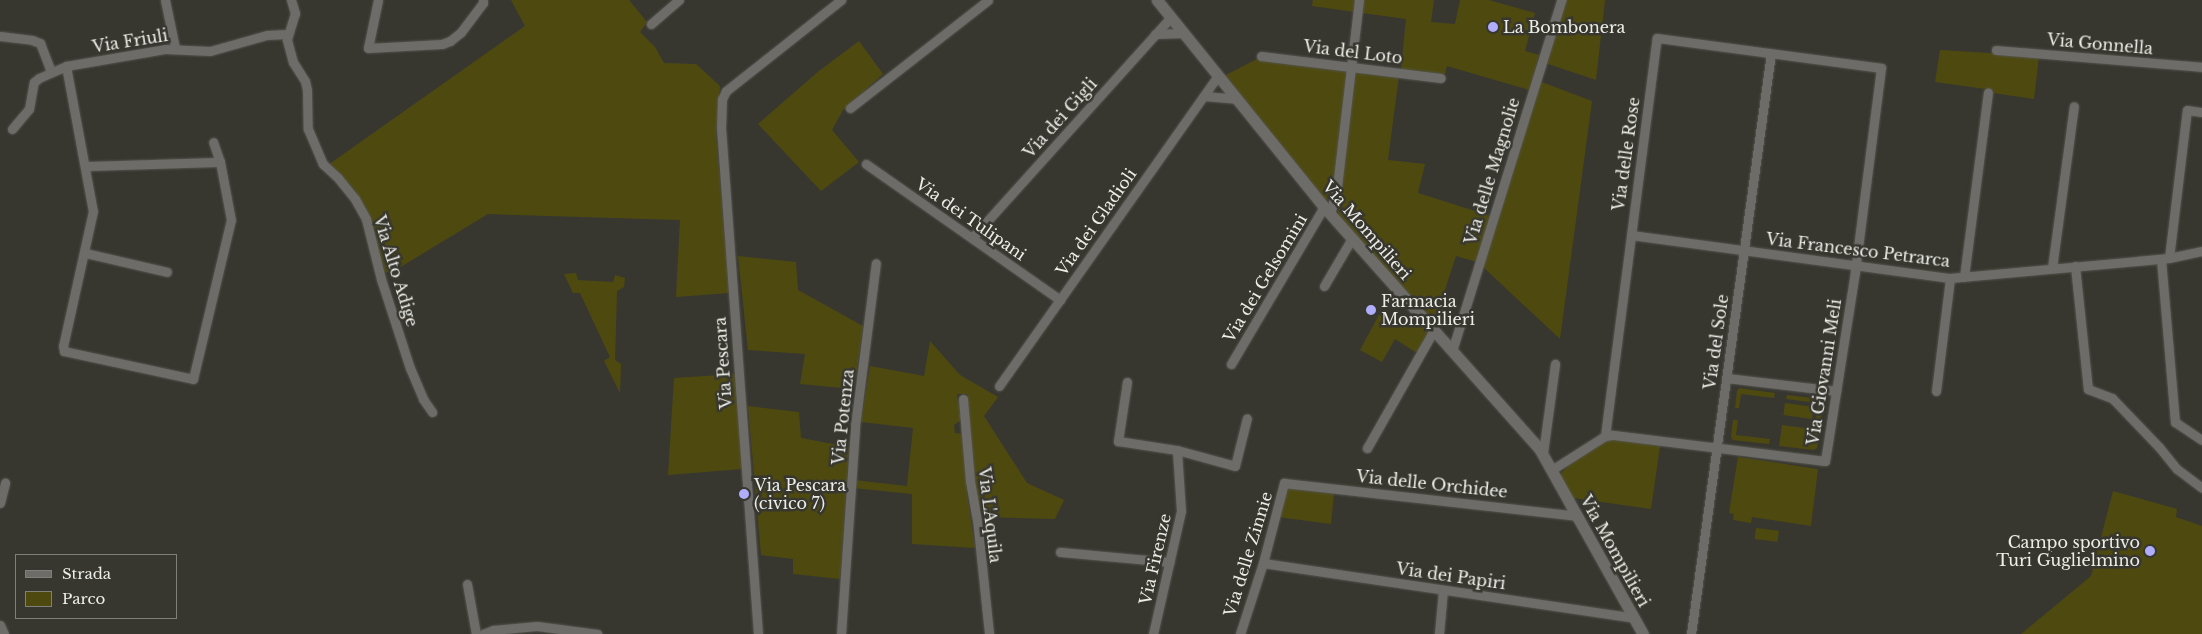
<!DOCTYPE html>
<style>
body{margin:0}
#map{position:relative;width:2202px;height:634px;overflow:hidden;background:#373730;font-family:"Libre Baskerville",serif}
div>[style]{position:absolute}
.green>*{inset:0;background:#4e4a0f;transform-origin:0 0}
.roads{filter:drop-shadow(0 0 1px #54544d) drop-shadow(0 0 1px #54544d)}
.minor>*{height:9px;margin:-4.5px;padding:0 4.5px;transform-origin:4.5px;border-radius:4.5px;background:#6d6c69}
.tertiary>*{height:11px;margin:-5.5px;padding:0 5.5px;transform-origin:5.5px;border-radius:5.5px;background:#6d6c69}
.dots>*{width:14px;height:14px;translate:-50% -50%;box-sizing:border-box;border:2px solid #373730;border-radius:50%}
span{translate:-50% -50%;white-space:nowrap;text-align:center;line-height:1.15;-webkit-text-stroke:5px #373730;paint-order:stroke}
.poi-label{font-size:16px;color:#edede8}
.left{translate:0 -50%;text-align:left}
.right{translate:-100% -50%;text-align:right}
.street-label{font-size:16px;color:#edede8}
.legend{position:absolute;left:15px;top:554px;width:162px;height:65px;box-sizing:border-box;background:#373730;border:1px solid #80807a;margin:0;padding:6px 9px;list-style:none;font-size:15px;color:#edede8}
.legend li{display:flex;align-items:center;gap:10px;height:25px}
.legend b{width:25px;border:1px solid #80807a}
</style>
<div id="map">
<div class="green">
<div style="clip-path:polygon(511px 0,629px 0,647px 22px,640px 32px,655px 47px,664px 63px,696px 64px,720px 86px,716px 134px,729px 293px,676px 297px,680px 220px,488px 214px,394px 271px,381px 273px,366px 209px,341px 177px,328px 165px,525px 26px)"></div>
<div style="clip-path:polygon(1313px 0,1356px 0,1355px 12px,1312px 6px)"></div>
<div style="clip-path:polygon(1364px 0,1434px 0,1431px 22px,1455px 24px,1460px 0,1489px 0,1535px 13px,1525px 51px,1539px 55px,1529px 90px,1447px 66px,1445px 74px,1401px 69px,1406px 19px,1362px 13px)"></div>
<div style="clip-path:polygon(1565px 0,1605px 0,1596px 80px,1545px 63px)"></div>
<div style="clip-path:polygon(859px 41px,883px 74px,843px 110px,832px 130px,859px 162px,821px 191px,758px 124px,819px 71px)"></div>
<div style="clip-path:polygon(1940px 50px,2039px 56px,2034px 99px,1993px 93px,1993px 90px,1935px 82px)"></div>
<div style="clip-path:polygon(1259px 58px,1348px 70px,1333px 189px,1326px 201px,1224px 76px)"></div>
<div style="clip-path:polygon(1356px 72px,1399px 76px,1388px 160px,1425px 164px,1418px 193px,1491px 216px,1477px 262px,1456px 256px,1434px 323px,1340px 218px,1338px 213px)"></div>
<div style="clip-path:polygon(1539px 81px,1592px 101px,1560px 339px,1482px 266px)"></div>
<div style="clip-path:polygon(738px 256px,796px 262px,798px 290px,863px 326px,854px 389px,800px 384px,805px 354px,748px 350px)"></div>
<div style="clip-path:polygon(576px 273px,578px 280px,613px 282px,615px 275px,625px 278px,624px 287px,617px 291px,615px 360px,621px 364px,620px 393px,604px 361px,610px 357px,580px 293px,573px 293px,564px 274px)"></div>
<div style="clip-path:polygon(1412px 312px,1430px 331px,1417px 353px,1395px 339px,1382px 362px,1360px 350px,1380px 313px,1403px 326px)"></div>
<div style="clip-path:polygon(930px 341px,960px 375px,998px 397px,984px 416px,1027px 483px,1064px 500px,1055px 519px,983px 517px,979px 512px,973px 480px,967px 394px,957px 394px,961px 420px,954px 425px,955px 433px,963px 434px,967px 494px,975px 548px,912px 544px,912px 494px,854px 488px,854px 480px,907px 486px,913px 428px,861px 422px,870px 366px,924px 376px)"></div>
<div style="clip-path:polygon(736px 374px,742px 469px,668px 475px,674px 378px)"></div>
<div style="clip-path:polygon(1739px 388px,1775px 393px,1774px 398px,1741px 394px,1739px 408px,1735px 408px,1737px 391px)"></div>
<div style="clip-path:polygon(1787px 395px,1821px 399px,1823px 402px,1821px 419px,1816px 419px,1818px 403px,1786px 399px)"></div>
<div style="left:1785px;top:403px;width:29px;height:12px;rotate:8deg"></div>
<div style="clip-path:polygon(748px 406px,799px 412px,801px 438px,849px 447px,840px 579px,793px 574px,793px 559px,761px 555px)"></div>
<div style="clip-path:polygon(1733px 420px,1738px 420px,1736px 435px,1770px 439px,1769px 444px,1733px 440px,1731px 437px)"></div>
<div style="clip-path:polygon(1782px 425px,1819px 430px,1817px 448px,1814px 450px,1779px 446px)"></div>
<div style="clip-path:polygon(1615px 439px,1660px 446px,1651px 509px,1573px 498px,1560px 475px,1573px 460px,1602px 442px)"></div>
<div style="clip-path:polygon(1738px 457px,1818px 469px,1811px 526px,1752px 517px,1751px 523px,1733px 520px,1734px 514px,1729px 513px)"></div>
<div style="clip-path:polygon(1289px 488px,1334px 493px,1331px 524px,1278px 517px,1285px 490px)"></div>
<div style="clip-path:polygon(2113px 491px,2177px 509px,2176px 517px,2202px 526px,2202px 634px,2021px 634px,2091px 576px)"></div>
<div style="left:1756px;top:528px;width:23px;height:11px;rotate:7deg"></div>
</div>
<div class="roads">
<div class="minor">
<div style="left:165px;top:0;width:49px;rotate:78.2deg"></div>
<div style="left:291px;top:0;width:14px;rotate:73deg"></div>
<div style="left:295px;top:13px;width:28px;rotate:107deg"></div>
<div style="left:287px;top:40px;width:23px;rotate:75deg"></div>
<div style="left:293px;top:62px;width:22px;rotate:58deg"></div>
<div style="left:305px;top:81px;width:9px;rotate:77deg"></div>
<div style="left:307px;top:90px;width:39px;rotate:89deg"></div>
<div style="left:308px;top:129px;width:38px;rotate:67deg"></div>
<div style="left:323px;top:164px;width:21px;rotate:43deg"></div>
<div style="left:338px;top:178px;width:27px;rotate:51deg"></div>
<div style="left:355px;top:199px;width:23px;rotate:61deg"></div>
<div style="left:366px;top:219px;width:62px;rotate:76deg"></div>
<div style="left:381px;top:279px;width:94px;rotate:72deg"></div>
<div style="left:410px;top:368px;width:34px;rotate:67deg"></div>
<div style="left:423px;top:399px;width:16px;rotate:55deg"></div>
<div style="left:378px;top:0;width:49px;rotate:101.8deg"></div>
<div style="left:368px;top:48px;width:74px;rotate:-3.1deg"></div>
<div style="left:442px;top:44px;width:9px;rotate:-21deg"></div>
<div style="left:450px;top:41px;width:14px;rotate:-39deg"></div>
<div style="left:461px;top:32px;width:36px;rotate:-53deg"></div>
<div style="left:483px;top:3px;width:3px;rotate:-90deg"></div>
<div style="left:651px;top:24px;width:37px;rotate:-41deg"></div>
<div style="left:1155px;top:34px;width:29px;rotate:-2deg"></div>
<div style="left:0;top:36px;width:32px;rotate:7deg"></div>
<div style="left:32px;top:40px;width:9px;rotate:21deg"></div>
<div style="left:40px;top:43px;width:31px;rotate:69deg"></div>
<div style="left:1996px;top:50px;width:207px;rotate:4.7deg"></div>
<div style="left:1261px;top:56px;width:181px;rotate:7deg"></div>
<div style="left:66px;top:66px;width:147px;rotate:79.5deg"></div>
<div style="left:93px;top:211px;width:138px;rotate:102.5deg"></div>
<div style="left:63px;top:346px;width:5px;rotate:79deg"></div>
<div style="left:64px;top:351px;width:132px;rotate:12.2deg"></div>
<div style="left:193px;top:379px;width:163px;rotate:-76.6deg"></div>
<div style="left:231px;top:220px;width:59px;rotate:-100.7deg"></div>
<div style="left:220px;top:162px;width:21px;rotate:-109deg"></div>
<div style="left:1204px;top:96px;width:32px;rotate:5deg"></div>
<div style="left:850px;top:108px;width:175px;rotate:-38deg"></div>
<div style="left:12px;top:129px;width:26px;rotate:-50deg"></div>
<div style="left:29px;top:109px;width:27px;rotate:-80deg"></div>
<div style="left:34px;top:82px;width:6px;rotate:-39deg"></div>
<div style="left:39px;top:78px;width:30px;rotate:-24deg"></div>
<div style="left:66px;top:66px;width:100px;rotate:-9.7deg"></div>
<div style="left:165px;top:49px;width:45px;rotate:2.5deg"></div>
<div style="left:210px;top:51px;width:59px;rotate:-15.7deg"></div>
<div style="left:267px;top:35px;width:20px;rotate:-3deg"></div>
<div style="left:866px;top:164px;width:237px;rotate:35deg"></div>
<div style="left:85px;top:166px;width:135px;rotate:-1.7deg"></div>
<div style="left:1330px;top:214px;width:28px;rotate:-75deg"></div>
<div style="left:1337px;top:187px;width:188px;rotate:-83.3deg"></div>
<div style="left:1631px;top:235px;width:322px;rotate:7.7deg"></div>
<div style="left:1950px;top:278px;width:220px;rotate:-5.2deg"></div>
<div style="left:2169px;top:258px;width:34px;rotate:-12deg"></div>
<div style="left:972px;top:238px;width:297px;rotate:-48deg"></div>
<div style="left:85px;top:253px;width:84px;rotate:13deg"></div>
<div style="left:2169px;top:258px;width:149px;rotate:-83.1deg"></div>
<div style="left:2187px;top:110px;width:15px;rotate:8deg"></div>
<div style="left:2161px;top:259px;width:164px;rotate:85.1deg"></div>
<div style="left:2175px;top:422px;width:32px;rotate:34deg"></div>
<div style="left:2075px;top:266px;width:124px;rotate:84deg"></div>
<div style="left:2088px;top:389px;width:26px;rotate:21deg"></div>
<div style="left:2112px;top:398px;width:68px;rotate:46.2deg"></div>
<div style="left:2159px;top:447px;width:28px;rotate:51deg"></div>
<div style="left:2177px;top:469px;width:31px;rotate:37deg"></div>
<div style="left:2052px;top:268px;width:163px;rotate:-82.3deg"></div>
<div style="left:1964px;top:277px;width:186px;rotate:-82.6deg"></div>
<div style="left:1324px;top:286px;width:56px;rotate:-59.7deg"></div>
<div style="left:1452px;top:351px;width:368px;rotate:-72.7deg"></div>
<div style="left:1231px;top:364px;width:182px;rotate:-59.4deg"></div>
<div style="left:1727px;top:378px;width:110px;rotate:6.8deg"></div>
<div style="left:1127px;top:382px;width:60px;rotate:98.7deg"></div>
<div style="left:1118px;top:441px;width:60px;rotate:8.7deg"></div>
<div style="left:999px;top:386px;width:380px;rotate:-54.8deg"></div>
<div style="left:1936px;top:391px;width:114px;rotate:-82.9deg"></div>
<div style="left:963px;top:399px;width:82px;rotate:85.1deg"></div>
<div style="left:970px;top:481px;width:39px;rotate:80deg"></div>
<div style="left:977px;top:519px;width:116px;rotate:84deg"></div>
<div style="left:1367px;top:448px;width:136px;rotate:-60.4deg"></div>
<div style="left:1543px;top:453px;width:90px;rotate:-82.3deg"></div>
<div style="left:1553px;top:469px;width:62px;rotate:-32.4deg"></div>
<div style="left:1605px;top:436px;width:401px;rotate:-82.6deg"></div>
<div style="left:1657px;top:38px;width:226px;rotate:7.6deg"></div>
<div style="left:1881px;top:68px;width:206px;rotate:97.3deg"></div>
<div style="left:1855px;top:272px;width:191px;rotate:99deg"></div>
<div style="left:1825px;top:461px;width:215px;rotate:-173deg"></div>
<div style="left:1612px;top:435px;width:7px;rotate:172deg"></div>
<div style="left:0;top:503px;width:21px;rotate:-76deg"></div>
<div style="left:1060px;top:552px;width:110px;rotate:5.2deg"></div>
<div style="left:1263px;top:563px;width:375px;rotate:8.4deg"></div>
<div style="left:467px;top:584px;width:51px;rotate:79.8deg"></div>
<div style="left:0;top:625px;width:10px;rotate:66deg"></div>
<div style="left:483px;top:634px;width:11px;rotate:-22deg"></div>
<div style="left:493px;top:630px;width:44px;rotate:-5.2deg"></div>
<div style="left:537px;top:626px;width:61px;rotate:7.6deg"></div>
<div style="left:758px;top:634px;width:507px;rotate:-94.18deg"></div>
<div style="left:721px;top:128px;width:29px;rotate:-88deg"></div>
<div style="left:722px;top:99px;width:9px;rotate:-63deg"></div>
<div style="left:726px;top:91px;width:147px;rotate:-38.4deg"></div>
<div style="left:841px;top:634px;width:208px;rotate:-86.1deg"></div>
<div style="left:855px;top:426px;width:164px;rotate:-82.7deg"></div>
<div style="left:1153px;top:634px;width:126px;rotate:-77.2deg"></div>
<div style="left:1181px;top:511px;width:61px;rotate:-93.8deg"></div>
<div style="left:1177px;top:450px;width:60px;rotate:15.4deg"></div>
<div style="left:1235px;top:466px;width:49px;rotate:-76deg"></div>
<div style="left:1240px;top:634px;width:75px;rotate:-72.1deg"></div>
<div style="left:1263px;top:563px;width:83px;rotate:-75.3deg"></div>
<div style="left:1284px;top:483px;width:294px;rotate:6.4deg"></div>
<div style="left:1439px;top:634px;width:44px;rotate:-84.8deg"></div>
<div style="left:1691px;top:634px;width:586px;rotate:-82.16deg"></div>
</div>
<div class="tertiary">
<div style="left:1157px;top:0;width:266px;rotate:51.1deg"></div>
<div style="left:1324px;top:207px;width:323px;rotate:48.3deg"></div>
<div style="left:1539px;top:448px;width:213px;rotate:60.8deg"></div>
</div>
</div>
<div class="dots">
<div style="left:1493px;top:27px;background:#b0aefa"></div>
<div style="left:1371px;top:310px;background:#b0aefa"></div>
<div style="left:744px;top:494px;background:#b0aefa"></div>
<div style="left:2150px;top:551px;background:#b0aefa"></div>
</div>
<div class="poi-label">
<span class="left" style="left:1503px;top:27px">La Bombonera</span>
<span class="left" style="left:1381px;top:310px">Farmacia<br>Mompilieri</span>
<span class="left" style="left:754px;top:494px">Via Pescara<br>(civico 7)</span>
<span class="right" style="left:2140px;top:551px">Campo sportivo<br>Turi Guglielmino</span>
</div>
<div class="street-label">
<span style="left:130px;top:41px;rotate:-9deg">Via Friuli</span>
<span style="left:2100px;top:44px;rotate:5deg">Via Gonnella</span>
<span style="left:1353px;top:52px;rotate:7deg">Via del Loto</span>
<span style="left:1060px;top:118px;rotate:-48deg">Via dei Gigli</span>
<span style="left:1626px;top:154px;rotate:-82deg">Via delle Rose</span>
<span style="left:1492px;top:171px;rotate:-73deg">Via delle Magnolie</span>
<span style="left:971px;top:219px;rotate:35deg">Via dei Tulipani</span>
<span style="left:1096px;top:222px;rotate:-55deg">Via dei Gladioli</span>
<span style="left:1367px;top:230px;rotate:49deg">Via Mompilieri</span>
<span style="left:1858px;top:250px;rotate:7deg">Via Francesco Petrarca</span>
<span style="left:396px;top:271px;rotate:73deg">Via Alto Adige</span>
<span style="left:1265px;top:278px;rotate:-59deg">Via dei Gelsomini</span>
<span style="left:1716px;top:342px;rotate:-82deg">Via del Sole</span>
<span style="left:723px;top:363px;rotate:-94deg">Via Pescara</span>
<span style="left:1824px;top:372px;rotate:-81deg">Via Giovanni Meli</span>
<span style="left:843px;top:417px;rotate:-84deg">Via Potenza</span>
<span style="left:1432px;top:484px;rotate:6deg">Via delle Orchidee</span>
<span style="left:990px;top:515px;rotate:83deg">Via L'Aquila</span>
<span style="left:1615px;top:551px;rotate:61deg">Via Mompilieri</span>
<span style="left:1248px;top:554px;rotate:-73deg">Via delle Zinnie</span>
<span style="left:1155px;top:559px;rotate:-77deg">Via Firenze</span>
<span style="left:1451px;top:576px;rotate:8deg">Via dei Papiri</span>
</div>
<ul class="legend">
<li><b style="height:6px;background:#6d6c69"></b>Strada</li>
<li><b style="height:14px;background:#4e4a0f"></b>Parco</li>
</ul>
</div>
